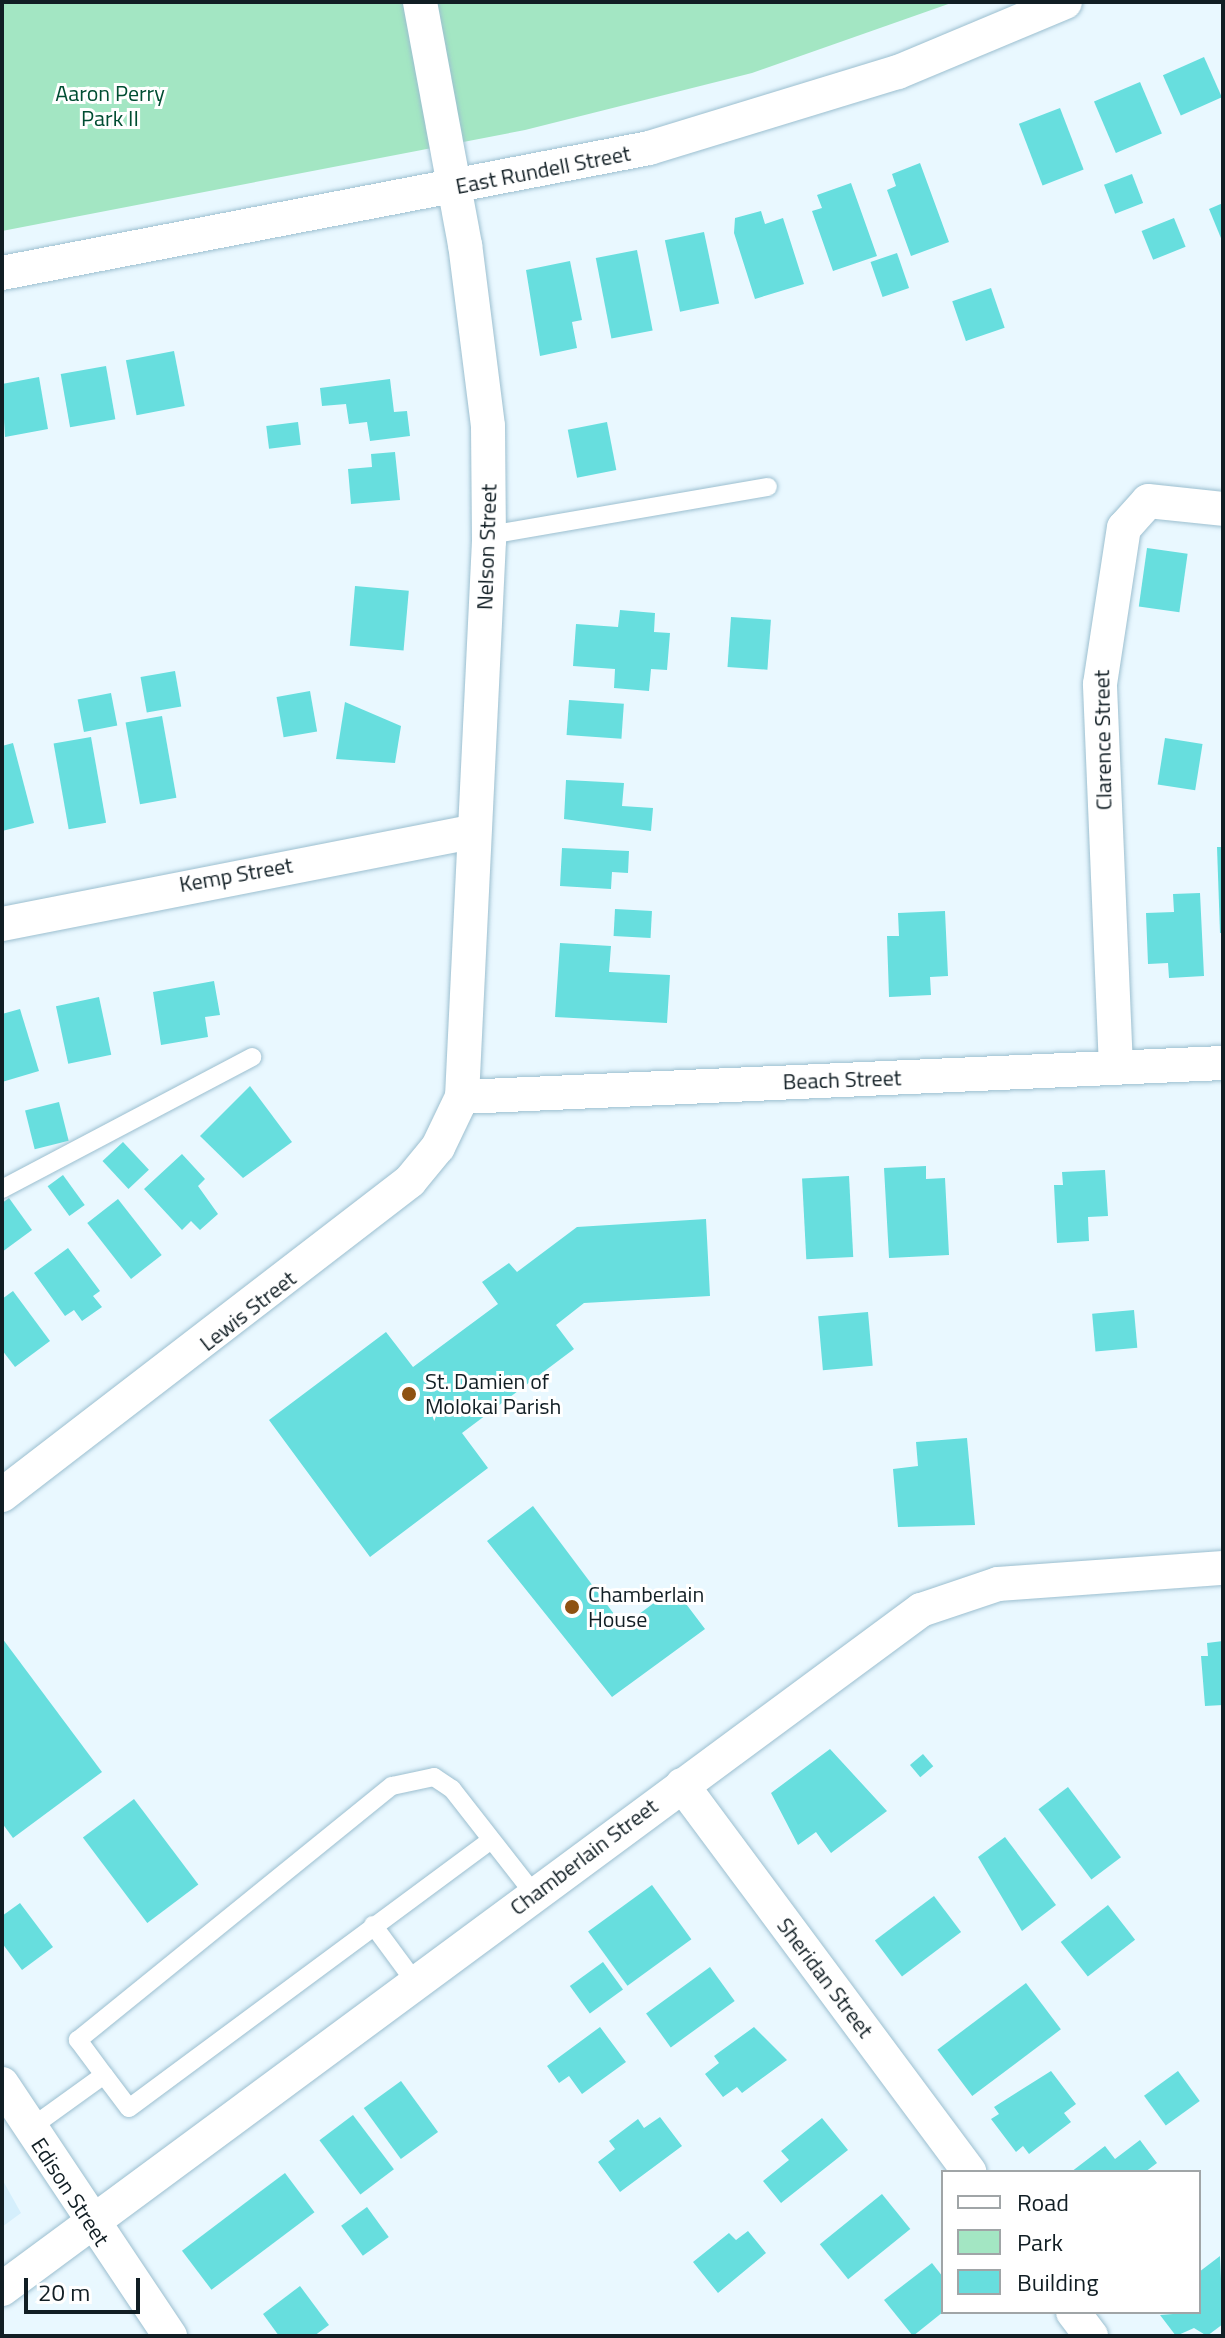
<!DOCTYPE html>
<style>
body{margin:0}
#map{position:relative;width:1225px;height:2338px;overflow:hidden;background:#e9f8ff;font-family:"Titillium Web",sans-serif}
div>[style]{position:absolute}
.built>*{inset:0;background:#d5effc}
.green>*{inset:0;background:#a3e6c3}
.building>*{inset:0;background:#67dede;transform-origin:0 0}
.roads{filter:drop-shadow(0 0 2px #9cbfd0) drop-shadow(0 0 2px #9cbfd0)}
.service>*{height:18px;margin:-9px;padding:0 9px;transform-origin:9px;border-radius:9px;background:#fff}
.minor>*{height:34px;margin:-17px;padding:0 17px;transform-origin:17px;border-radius:17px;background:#fff}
.dots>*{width:22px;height:22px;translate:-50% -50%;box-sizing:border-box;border:4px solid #fff;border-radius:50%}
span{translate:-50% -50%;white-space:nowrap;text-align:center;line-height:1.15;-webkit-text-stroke:6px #fff;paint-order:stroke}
.park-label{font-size:22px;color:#004d32}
.street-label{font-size:22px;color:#111e24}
.poi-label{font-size:22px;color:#111e24}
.left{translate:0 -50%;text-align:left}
.frame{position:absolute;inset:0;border:4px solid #111e24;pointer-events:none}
.legend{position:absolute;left:941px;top:2170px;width:260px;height:144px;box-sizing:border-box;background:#fff;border:2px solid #a0a5a7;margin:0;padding:10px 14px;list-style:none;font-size:24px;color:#111e24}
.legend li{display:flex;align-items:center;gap:16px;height:40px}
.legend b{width:40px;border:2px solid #a0a5a7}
.scale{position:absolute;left:24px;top:2278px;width:116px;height:36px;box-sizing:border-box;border:4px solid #111e24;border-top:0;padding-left:10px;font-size:24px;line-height:28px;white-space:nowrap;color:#111e24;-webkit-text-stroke:6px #fff;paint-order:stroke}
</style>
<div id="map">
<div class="built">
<div style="clip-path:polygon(2px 2179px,21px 2213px,2px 2227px)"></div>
</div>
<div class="green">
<div style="clip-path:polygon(2px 2px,954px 2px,752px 73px,525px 130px,2px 231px)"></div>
</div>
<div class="building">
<div style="left:1204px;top:57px;width:44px;height:45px;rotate:66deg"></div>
<div style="left:1140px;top:82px;width:56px;height:50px;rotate:67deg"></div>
<div style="left:1060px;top:108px;width:66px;height:44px;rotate:69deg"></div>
<div style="clip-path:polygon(920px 163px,949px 242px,911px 256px,887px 190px,896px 186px,892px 174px)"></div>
<div style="left:1132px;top:174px;width:31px;height:30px;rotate:69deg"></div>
<div style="clip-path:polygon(851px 183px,877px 256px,833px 271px,812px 211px,822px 208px,817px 195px)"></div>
<div style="clip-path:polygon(1223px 203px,1223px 243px,1209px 209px)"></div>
<div style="clip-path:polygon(761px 211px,765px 224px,783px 218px,804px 284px,755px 299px,734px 233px,735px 218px)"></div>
<div style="left:1174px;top:218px;width:31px;height:35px;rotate:68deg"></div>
<div style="left:704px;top:232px;width:73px;height:40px;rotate:78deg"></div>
<div style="left:637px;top:250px;width:82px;height:42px;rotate:79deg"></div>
<div style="left:897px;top:253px;width:37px;height:28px;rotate:71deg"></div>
<div style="clip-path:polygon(570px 261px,582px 320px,572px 322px,577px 348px,540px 356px,526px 270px)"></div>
<div style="left:991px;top:288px;width:42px;height:41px;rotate:71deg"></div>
<div style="left:174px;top:351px;width:56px;height:49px;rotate:79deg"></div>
<div style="left:106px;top:366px;width:54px;height:46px;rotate:80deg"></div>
<div style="clip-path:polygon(39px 377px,48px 429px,5px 437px,2px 384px)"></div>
<div style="clip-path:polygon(390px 379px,394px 412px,407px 411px,410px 436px,370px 441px,367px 422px,349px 424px,346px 404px,322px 406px,320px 388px)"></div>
<div style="left:298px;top:422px;width:23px;height:32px;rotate:83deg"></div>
<div style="left:607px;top:422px;width:49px;height:40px;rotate:79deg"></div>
<div style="clip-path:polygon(395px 452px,400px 500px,351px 504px,348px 469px,372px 467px,371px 454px)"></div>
<div style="left:1147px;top:548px;width:41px;height:59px;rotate:8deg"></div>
<div style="left:355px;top:586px;width:54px;height:60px;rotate:5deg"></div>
<div style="clip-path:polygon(620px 610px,655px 613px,654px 632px,670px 633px,667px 670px,651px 669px,649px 691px,614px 688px,615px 669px,573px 666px,576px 624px,618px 627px)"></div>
<div style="left:731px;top:617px;width:40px;height:50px;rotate:4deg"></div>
<div style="left:175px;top:671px;width:36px;height:35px;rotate:80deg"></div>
<div style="left:310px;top:691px;width:41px;height:34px;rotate:80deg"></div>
<div style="left:111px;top:693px;width:33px;height:34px;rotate:79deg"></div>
<div style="left:569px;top:700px;width:55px;height:35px;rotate:4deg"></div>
<div style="clip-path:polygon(345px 702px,401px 726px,395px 763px,336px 759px)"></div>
<div style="left:162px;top:716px;width:83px;height:37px;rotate:80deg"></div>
<div style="left:91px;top:737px;width:87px;height:38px;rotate:80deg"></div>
<div style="left:1165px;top:738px;width:38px;height:47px;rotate:9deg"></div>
<div style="clip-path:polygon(13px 743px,34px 823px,2px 831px,2px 746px)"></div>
<div style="clip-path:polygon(566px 780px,624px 783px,622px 806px,653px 808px,651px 831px,564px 819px)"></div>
<div style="clip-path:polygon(1217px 847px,1223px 847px,1223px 933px,1220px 933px)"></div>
<div style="clip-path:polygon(562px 848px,629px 851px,628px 873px,612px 872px,611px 889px,560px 886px)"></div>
<div style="clip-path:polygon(1200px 893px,1204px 976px,1169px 978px,1168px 963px,1148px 964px,1146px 913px,1174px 912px,1173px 894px)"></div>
<div style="left:615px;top:909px;width:37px;height:27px;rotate:3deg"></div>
<div style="clip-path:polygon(945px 911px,948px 976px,930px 977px,931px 995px,889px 997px,887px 936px,899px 936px,898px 913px)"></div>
<div style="clip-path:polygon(560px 943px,611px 946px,609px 972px,670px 975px,667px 1023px,555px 1017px)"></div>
<div style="clip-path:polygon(214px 981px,220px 1015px,205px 1017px,208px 1037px,161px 1045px,153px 992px)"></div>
<div style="left:99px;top:997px;width:59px;height:44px;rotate:78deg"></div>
<div style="clip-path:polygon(20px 1009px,39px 1071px,2px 1082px,2px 1014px)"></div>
<div style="clip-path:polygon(250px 1086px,292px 1142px,243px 1178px,200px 1136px)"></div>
<div style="left:59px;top:1102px;width:40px;height:35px;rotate:76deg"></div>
<div style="left:123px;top:1142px;width:38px;height:28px;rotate:47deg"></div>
<div style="clip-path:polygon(182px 1154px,205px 1179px,198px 1186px,218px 1214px,200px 1230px,191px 1221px,182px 1230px,144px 1189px)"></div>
<div style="clip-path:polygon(926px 1166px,926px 1179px,945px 1178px,949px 1255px,889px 1258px,884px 1168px)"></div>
<div style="clip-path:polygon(1105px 1170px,1108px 1216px,1088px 1217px,1089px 1241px,1057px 1243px,1054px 1185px,1063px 1185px,1062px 1172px)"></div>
<div style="left:63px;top:1175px;width:37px;height:19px;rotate:54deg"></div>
<div style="left:849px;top:1176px;width:81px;height:47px;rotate:87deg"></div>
<div style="clip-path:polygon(9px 1198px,32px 1230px,2px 1252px,2px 1203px)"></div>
<div style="left:118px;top:1199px;width:71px;height:39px;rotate:52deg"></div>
<div style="clip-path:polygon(706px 1219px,710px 1296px,584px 1303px,556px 1325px,574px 1349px,462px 1433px,488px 1468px,370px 1557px,269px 1420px,386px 1332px,413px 1367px,498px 1304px,482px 1282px,509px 1263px,517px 1272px,577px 1227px)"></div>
<div style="clip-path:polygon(68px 1248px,100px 1291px,93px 1296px,102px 1307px,82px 1321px,74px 1310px,65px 1316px,34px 1273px)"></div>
<div style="clip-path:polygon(13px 1291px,50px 1341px,15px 1367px,2px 1350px,2px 1299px)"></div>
<div style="left:1134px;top:1310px;width:38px;height:42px;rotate:85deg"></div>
<div style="left:868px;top:1312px;width:54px;height:50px;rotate:85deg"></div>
<div style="clip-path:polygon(967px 1438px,975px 1525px,898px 1527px,893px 1469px,918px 1466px,916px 1442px)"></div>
<div style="clip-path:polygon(533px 1506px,623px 1626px,674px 1588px,705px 1629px,612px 1697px,487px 1541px)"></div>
<div style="clip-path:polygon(2px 1638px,102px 1772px,13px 1838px,2px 1823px)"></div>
<div style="clip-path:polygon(1223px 1641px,1223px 1705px,1205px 1706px,1201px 1656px,1208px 1656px,1207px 1643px)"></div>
<div style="clip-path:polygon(830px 1749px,887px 1811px,831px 1853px,816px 1832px,798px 1845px,771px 1793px)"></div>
<div style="left:923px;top:1754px;width:16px;height:17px;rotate:50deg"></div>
<div style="left:1068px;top:1787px;width:88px;height:37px;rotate:53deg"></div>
<div style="left:134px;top:1799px;width:107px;height:64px;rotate:53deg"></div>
<div style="clip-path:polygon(1005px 1837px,1056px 1905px,1022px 1931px,978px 1857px)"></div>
<div style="left:652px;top:1885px;width:67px;height:79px;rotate:54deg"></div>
<div style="left:934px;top:1896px;width:45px;height:74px;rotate:53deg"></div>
<div style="clip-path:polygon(20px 1903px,53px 1947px,22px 1970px,2px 1943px,2px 1916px)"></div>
<div style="left:1108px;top:1905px;width:44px;height:60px;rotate:52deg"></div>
<div style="left:603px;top:1962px;width:34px;height:41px;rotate:54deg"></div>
<div style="left:710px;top:1967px;width:42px;height:79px;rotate:54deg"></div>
<div style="left:1026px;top:1983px;width:58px;height:111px;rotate:53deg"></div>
<div style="clip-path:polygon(600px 2027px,626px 2062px,582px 2094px,569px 2076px,559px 2083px,547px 2066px)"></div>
<div style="clip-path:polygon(754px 2027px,787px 2060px,742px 2093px,737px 2087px,723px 2097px,705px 2074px,719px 2063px,714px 2056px)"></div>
<div style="clip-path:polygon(1051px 2071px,1076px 2104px,1064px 2113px,1071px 2122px,1029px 2154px,1023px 2146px,1016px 2152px,991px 2119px,999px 2114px,994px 2107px)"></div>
<div style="left:1178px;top:2071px;width:37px;height:42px;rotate:54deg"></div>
<div style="left:401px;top:2081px;width:63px;height:46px;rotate:54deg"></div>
<div style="left:353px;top:2115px;width:68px;height:42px;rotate:53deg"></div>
<div style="clip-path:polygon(660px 2117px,682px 2146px,620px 2192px,598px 2162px,615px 2149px,609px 2141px,638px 2119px,644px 2128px)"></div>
<div style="clip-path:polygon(822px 2118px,848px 2150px,781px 2203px,763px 2181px,789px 2160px,781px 2151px)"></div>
<div style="clip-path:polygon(1140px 2140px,1157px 2163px,1145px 2172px,1071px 2172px,1105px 2146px,1115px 2159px)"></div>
<div style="left:285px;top:2173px;width:49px;height:129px;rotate:53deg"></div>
<div style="left:882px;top:2194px;width:45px;height:80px;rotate:51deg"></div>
<div style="left:367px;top:2207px;width:37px;height:32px;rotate:54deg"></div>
<div style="clip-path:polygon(748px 2231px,766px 2253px,718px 2293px,693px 2262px,729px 2233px,736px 2240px)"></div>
<div style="clip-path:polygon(1220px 2256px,1223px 2324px,1207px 2336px,1194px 2328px,1176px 2336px,1160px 2315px,1199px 2312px,1199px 2272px)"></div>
<div style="clip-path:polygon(932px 2263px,943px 2277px,943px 2312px,913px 2336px,884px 2300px)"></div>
<div style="clip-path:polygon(300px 2286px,329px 2325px,314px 2336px,279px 2336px,263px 2314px)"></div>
</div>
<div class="roads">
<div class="service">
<div style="left:489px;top:535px;width:283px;rotate:-9.8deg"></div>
<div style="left:2px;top:1189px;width:283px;rotate:-27.8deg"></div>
<div style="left:373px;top:1925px;width:71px;rotate:53.6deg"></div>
<div style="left:104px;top:2075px;width:41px;rotate:52.9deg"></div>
<div style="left:129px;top:2108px;width:450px;rotate:-36.5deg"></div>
<div style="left:29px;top:2129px;width:92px;rotate:-35.8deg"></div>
<div style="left:104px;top:2075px;width:44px;rotate:-126.6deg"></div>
<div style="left:78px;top:2040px;width:404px;rotate:-39deg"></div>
<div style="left:392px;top:1786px;width:43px;rotate:-12.1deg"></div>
<div style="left:434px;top:1777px;width:22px;rotate:34deg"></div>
<div style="left:452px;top:1789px;width:133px;rotate:52deg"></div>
</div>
<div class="minor">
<div style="left:2px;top:273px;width:659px;rotate:-10.93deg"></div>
<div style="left:649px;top:148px;width:260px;rotate:-17deg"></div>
<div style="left:898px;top:72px;width:181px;rotate:-22.7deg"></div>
<div style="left:2px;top:924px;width:478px;rotate:-11.1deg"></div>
<div style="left:1116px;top:1068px;width:384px;rotate:-92.4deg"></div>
<div style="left:1100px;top:684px;width:158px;rotate:-81.3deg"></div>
<div style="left:1124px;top:528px;width:36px;rotate:-48deg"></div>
<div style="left:1148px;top:501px;width:75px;rotate:6.1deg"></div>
<div style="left:462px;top:1097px;width:762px;rotate:-2.56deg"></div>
<div style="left:2px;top:1495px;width:515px;rotate:-37.58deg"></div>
<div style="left:410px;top:1181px;width:44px;rotate:-50.5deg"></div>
<div style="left:438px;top:1147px;width:55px;rotate:-64.4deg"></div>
<div style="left:462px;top:1097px;width:557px;rotate:-87.22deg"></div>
<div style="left:489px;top:541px;width:115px;rotate:-90.5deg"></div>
<div style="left:488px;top:426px;width:182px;rotate:-97.2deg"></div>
<div style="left:465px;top:245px;width:247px;rotate:-100.5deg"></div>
<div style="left:682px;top:1785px;width:482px;rotate:53.4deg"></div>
<div style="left:2px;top:2084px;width:303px;rotate:56.3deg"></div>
<div style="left:2px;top:2289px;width:1143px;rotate:-36.46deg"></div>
<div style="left:921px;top:1610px;width:81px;rotate:-18.7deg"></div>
<div style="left:998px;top:1584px;width:226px;rotate:-4.1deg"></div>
<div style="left:1073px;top:2312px;width:30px;rotate:53deg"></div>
</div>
</div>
<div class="dots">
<div style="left:409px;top:1394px;background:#8e5212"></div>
<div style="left:572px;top:1607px;background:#8e5212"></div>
</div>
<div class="park-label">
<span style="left:110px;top:106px">Aaron Perry<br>Park II</span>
</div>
<div class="street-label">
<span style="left:543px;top:170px;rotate:-11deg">East Rundell Street</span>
<span style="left:487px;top:547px;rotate:-88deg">Nelson Street</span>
<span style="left:1103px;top:740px;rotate:-91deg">Clarence Street</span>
<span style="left:236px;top:875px;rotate:-10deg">Kemp Street</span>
<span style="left:842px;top:1080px;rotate:-2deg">Beach Street</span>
<span style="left:248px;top:1311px;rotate:-38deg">Lewis Street</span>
<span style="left:584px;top:1857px;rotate:-37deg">Chamberlain Street</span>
<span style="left:825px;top:1978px;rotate:53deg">Sheridan Street</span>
<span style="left:70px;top:2192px;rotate:57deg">Edison Street</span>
</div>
<div class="poi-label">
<span class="left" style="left:425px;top:1394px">St. Damien of<br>Molokai Parish</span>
<span class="left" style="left:588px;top:1607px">Chamberlain<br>House</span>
</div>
<div class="frame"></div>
<ul class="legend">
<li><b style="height:10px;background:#fff"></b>Road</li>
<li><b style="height:22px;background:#a3e6c3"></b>Park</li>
<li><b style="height:22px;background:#67dede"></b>Building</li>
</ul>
<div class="scale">20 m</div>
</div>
